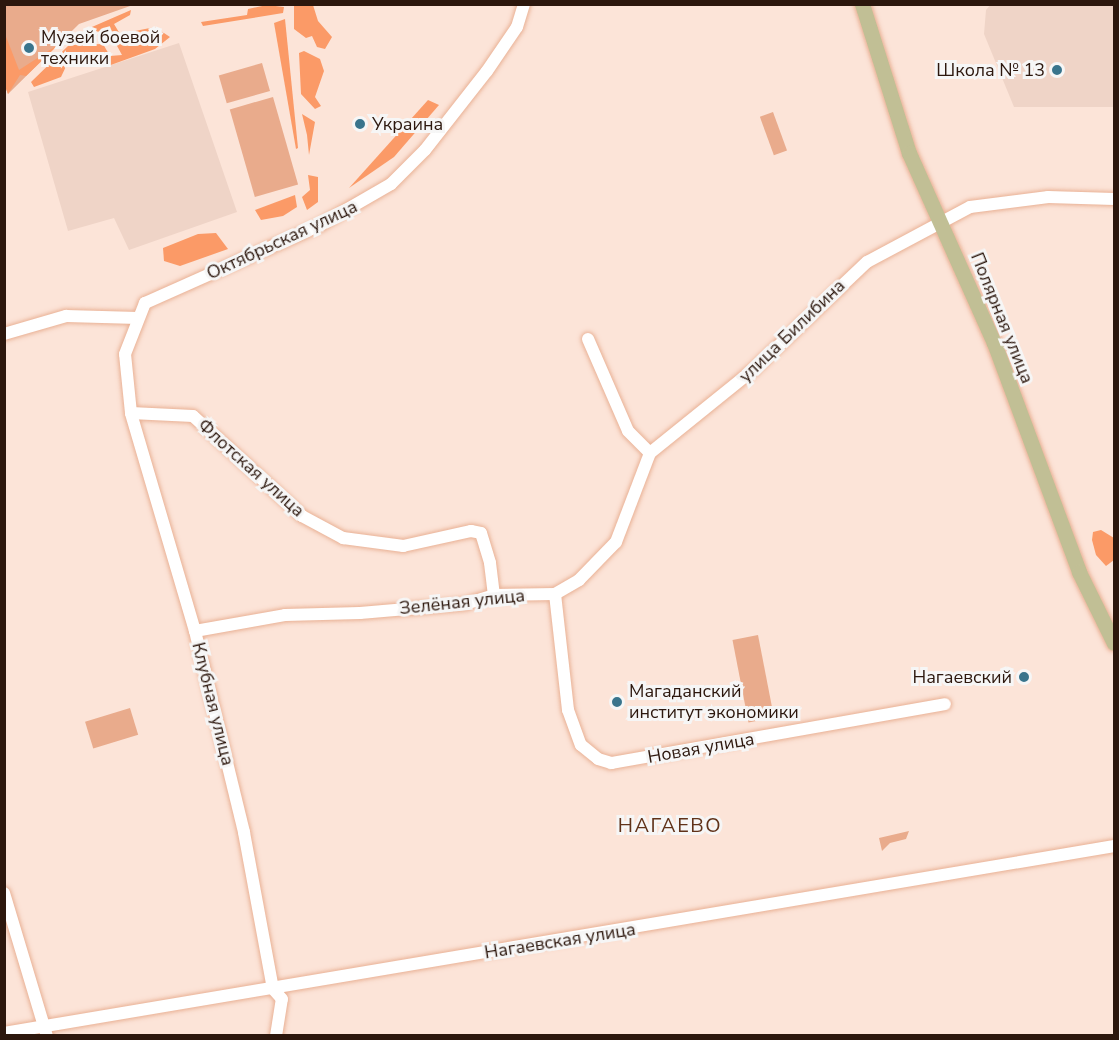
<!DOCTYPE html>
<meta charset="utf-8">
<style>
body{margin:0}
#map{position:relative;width:1119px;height:1040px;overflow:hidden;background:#fce4d8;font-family:"Nunito Sans",sans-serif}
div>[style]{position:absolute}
.built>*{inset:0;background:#efd4c7}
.green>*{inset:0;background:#e9ab8c;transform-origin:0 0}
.forest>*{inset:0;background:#fb9a67}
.roads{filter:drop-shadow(0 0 2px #e9b195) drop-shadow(0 0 2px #e9b195)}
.minor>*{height:12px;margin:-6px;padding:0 6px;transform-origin:6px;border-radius:6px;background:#fff}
.major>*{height:15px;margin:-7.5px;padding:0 7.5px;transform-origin:7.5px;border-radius:7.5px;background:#c1bf95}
.dots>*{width:16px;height:16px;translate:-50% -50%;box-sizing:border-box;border:3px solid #f6f6f6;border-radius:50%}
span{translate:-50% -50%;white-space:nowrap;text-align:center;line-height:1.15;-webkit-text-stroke:6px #f6f6f6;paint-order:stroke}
.poi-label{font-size:18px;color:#2c170d}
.left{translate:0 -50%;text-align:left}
.right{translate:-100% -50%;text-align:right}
.street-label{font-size:18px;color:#2c170d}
.neighbourhood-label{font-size:20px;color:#603219;letter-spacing:1.5px}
.frame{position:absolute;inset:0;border:6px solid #2c170d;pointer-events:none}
</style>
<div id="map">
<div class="built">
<div style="clip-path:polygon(991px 4px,1114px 5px,1114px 107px,1014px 107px,984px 34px,986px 10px)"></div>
<div style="clip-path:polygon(179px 43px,237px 212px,129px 250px,114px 218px,68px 231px,28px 92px)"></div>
</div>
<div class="green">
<div style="clip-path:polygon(5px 5px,133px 5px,79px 24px,8px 94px,5px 86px)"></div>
<div style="left:262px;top:63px;width:29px;height:45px;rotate:74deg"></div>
<div style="left:273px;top:97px;width:91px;height:45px;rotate:74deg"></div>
<div style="left:773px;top:112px;width:41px;height:14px;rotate:70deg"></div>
<div style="left:758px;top:635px;width:84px;height:26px;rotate:79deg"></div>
<div style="left:130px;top:708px;width:28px;height:47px;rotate:73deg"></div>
<div style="clip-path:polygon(909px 831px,906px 839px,890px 843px,882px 851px,879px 838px)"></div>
</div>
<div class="forest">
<div style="clip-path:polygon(267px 5px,284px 7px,283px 13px,203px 26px,201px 22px,247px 15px,248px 9px)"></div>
<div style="clip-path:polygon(294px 5px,313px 5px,318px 21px,332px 37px,325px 49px,317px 47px,312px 36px,306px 38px,294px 29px)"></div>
<div style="clip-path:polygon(131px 10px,130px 15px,114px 24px,120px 34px,155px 27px,170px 37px,155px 49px,108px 66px,86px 66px,80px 57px,70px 58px,61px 77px,34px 87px,31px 82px,69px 45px,103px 44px,110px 56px,122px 55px,110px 33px,85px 30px)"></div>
<div style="clip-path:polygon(285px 19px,298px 148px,296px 149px,274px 23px)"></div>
<div style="clip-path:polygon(5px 34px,19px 70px,59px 44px,26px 76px,20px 75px,8px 94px,5px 86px)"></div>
<div style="clip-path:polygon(304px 51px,320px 59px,324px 71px,315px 97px,321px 106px,315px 109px,301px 94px,299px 53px)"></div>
<div style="clip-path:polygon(428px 100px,439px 105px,394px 157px,349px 188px)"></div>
<div style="clip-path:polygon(302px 114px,315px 122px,309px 155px,307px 135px)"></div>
<div style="clip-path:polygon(308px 175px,318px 177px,318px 202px,307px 210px,302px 197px,310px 190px)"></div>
<div style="clip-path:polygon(295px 195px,297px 207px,283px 216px,261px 220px,255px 210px)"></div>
<div style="clip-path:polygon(216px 233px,228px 249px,180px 266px,164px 261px,163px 248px,198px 234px)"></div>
<div style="clip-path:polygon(1101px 530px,1114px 538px,1114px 560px,1106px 566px,1096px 555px,1092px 540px,1093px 532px)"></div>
</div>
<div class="roads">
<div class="minor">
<div style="left:4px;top:334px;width:65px;rotate:-16.2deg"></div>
<div style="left:66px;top:316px;width:72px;rotate:1.6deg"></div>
<div style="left:588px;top:339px;width:100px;rotate:66.5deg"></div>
<div style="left:628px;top:431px;width:31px;rotate:45deg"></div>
<div style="left:131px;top:413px;width:62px;rotate:2.8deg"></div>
<div style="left:193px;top:416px;width:148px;rotate:42.5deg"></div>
<div style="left:302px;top:516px;width:47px;rotate:28.2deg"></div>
<div style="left:343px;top:538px;width:61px;rotate:7.6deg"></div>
<div style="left:403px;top:546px;width:70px;rotate:-12.4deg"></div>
<div style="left:471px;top:531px;width:10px;rotate:11deg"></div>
<div style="left:481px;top:533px;width:31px;rotate:73deg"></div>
<div style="left:490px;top:563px;width:32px;rotate:83deg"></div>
<div style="left:555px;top:594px;width:28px;rotate:-30deg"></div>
<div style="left:579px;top:580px;width:53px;rotate:-45.8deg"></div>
<div style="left:616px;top:542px;width:95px;rotate:-69.1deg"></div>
<div style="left:650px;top:453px;width:132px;rotate:-38.9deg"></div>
<div style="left:753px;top:370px;width:157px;rotate:-43.5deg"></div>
<div style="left:867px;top:262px;width:117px;rotate:-28.1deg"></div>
<div style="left:970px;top:207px;width:79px;rotate:-7.3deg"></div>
<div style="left:1048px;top:197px;width:66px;rotate:1.7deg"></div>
<div style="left:195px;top:631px;width:91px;rotate:-10.1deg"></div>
<div style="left:285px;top:615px;width:75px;rotate:-1.5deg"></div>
<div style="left:360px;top:613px;width:105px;rotate:-4.9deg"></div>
<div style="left:465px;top:604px;width:30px;rotate:-17deg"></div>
<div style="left:494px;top:595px;width:61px;rotate:-0.9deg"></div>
<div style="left:555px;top:594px;width:117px;rotate:83.6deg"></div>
<div style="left:568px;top:710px;width:37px;rotate:70deg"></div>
<div style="left:581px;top:745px;width:22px;rotate:39deg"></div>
<div style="left:598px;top:759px;width:14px;rotate:17deg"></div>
<div style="left:611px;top:763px;width:339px;rotate:-10deg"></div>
<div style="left:4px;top:893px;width:149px;rotate:73.3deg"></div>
<div style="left:4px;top:1033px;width:1126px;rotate:-9.56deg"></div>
<div style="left:276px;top:1036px;width:37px;rotate:-81deg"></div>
<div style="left:282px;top:999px;width:13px;rotate:-132deg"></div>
<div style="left:273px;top:989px;width:160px;rotate:-100.5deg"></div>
<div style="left:244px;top:832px;width:207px;rotate:-103.7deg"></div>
<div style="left:195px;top:631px;width:227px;rotate:-106.4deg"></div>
<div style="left:131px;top:413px;width:59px;rotate:-95.8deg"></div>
<div style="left:125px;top:354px;width:55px;rotate:-68.6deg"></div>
<div style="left:145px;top:303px;width:192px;rotate:-24deg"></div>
<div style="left:320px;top:225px;width:82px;rotate:-30deg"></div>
<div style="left:391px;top:184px;width:48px;rotate:-45deg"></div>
<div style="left:425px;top:150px;width:100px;rotate:-51.9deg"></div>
<div style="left:487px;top:71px;width:53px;rotate:-55.7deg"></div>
<div style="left:517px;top:27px;width:24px;rotate:-73deg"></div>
</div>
<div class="major">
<div style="left:862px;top:4px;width:156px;rotate:72.5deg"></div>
<div style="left:909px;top:153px;width:208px;rotate:65.9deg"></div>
<div style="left:994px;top:343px;width:244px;rotate:69.6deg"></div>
<div style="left:1079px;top:572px;width:79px;rotate:63.8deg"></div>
</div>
</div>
<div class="dots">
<div style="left:29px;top:48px;background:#39748c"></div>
<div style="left:1057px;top:70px;background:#39748c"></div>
<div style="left:360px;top:124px;background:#39748c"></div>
<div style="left:1024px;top:677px;background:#39748c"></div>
<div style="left:617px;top:702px;background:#39748c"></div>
</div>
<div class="poi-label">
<span class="left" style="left:41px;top:48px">Музей боевой<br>техники</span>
<span class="right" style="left:1045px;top:70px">Школа № 13</span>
<span class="left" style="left:372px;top:124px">Украина</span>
<span class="right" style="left:1012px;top:677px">Нагаевский</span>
<span class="left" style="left:629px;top:702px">Магаданский<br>институт экономики</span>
</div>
<div class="street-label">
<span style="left:282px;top:240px;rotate:-25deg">Октябрьская улица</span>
<span style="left:1002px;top:318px;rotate:68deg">Полярная улица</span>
<span style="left:792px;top:331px;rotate:-44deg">улица Билибина</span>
<span style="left:251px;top:468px;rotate:42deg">Флотская улица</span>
<span style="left:462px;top:602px;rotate:-6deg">Зелёная улица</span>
<span style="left:213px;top:704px;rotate:76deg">Клубная улица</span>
<span style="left:701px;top:748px;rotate:-10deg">Новая улица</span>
<span style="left:560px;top:941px;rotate:-9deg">Нагаевская улица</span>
</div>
<div class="neighbourhood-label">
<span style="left:670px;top:825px">НАГАЕВО</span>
</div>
<div class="frame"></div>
</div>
